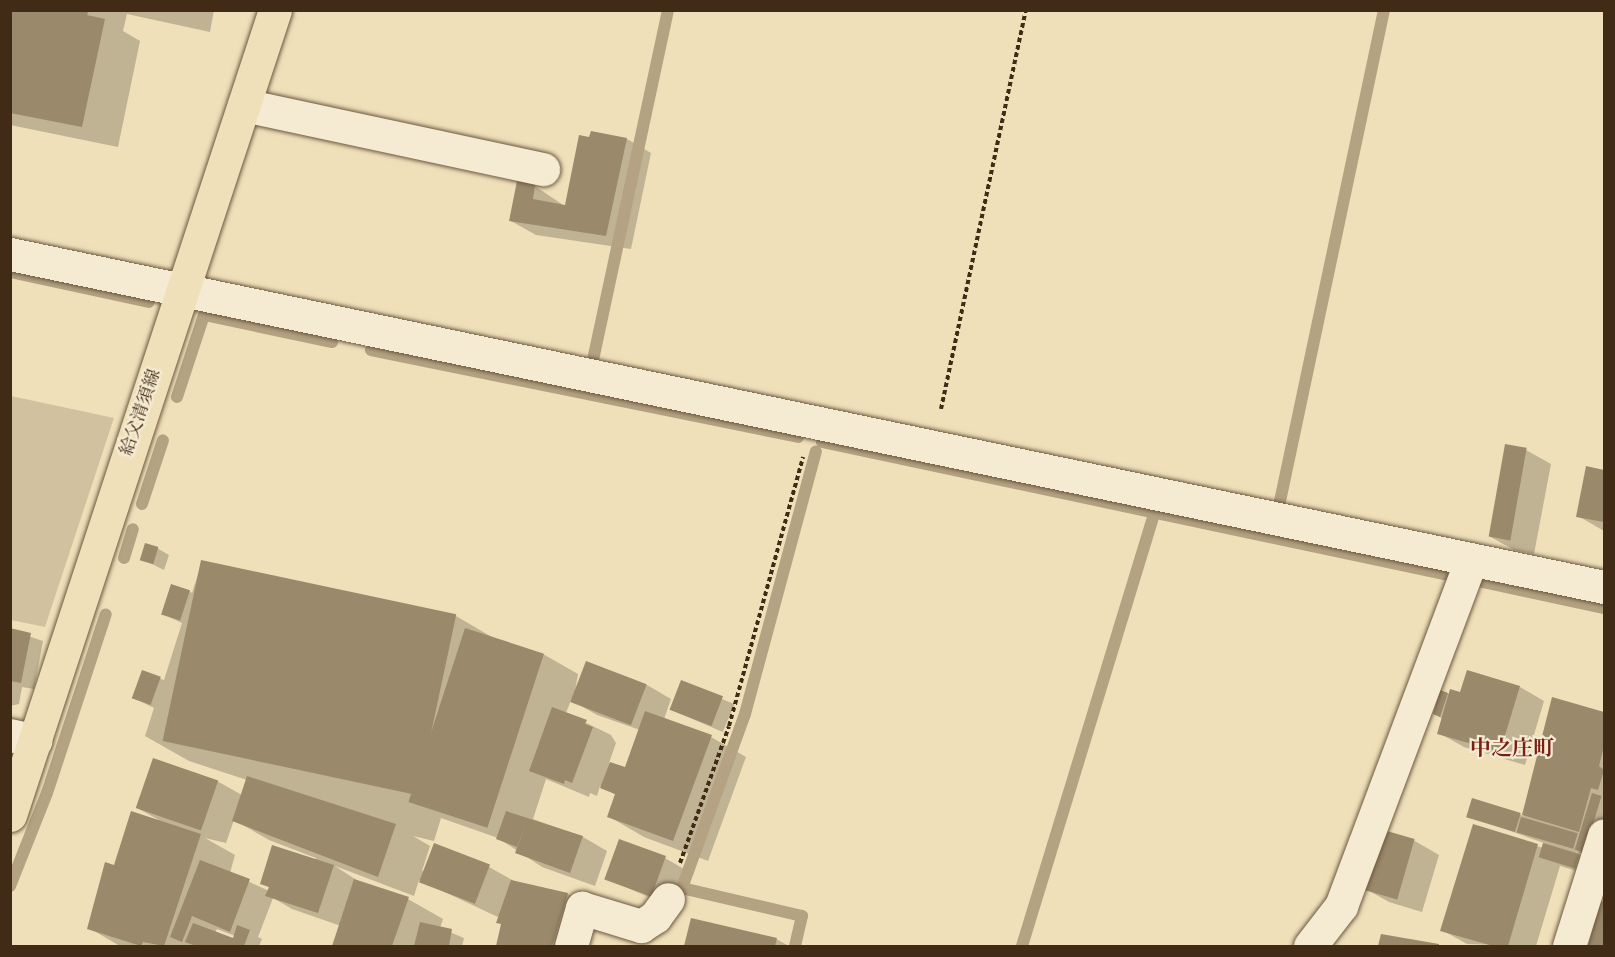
<!DOCTYPE html>
<meta charset="utf-8">
<style>
body{margin:0}
#map{position:relative;width:1615px;height:957px;overflow:hidden;background:#efe0ba;font-family:"IM FELL English","Noto Serif JP",serif}
div>[style]{position:absolute}
.green>*{inset:0;background:#d1c19e}
.shadow>*{inset:0;background:#0003;transform-origin:0 0}
.stream>*{height:12px;margin:-6px;padding:0 6px;transform-origin:6px;border-radius:6px;background:#b4a282}
.building>*{inset:0;background:#9b896b;transform-origin:0 0}
.path>*{height:4px;margin-top:-2px;transform-origin:0;background:repeating-linear-gradient(90deg,#412b16 0 4.5px,transparent 0 7.5px)}
.roads{filter:drop-shadow(0 0 2px #6c583f) drop-shadow(0 0 2px #6c583f)}
.minor>*{height:33px;margin:-16.5px;padding:0 16.5px;transform-origin:16.5px;border-radius:16.5px;background:#f5ebd2}
.major>*{height:33px;margin:-16.5px;padding:0 16.5px;transform-origin:16.5px;border-radius:16.5px;background:#efe0ba}
span{translate:-50% -50%;white-space:nowrap;text-align:center;line-height:1.15;-webkit-text-stroke:4.5px #f5ebd2;paint-order:stroke}
.street-label{font-size:18px;color:#412b16}
.quarter-label{font-size:21px;color:#7a1f14;font-weight:700}
.frame{position:absolute;inset:0;border:12px solid #412b16;pointer-events:none}
</style>
<div id="map">
<div class="green">
<div style="clip-path:polygon(11px 396px,114px 418px,45px 627px,11px 620px)"></div>
</div>
<div class="shadow">
<div style="clip-path:polygon(10px 10px,214px 10px,210px 32px,127px 14px,123px 31px,140px 41px,118px 147px,10px 125px)"></div>
<div style="clip-path:polygon(627px 139px,651px 153px,631px 249px,536px 235px,511px 221px,535px 186px,566px 207px)"></div>
<div style="clip-path:polygon(1526px 450px,1551px 464px,1534px 554px,1514px 550px,1489px 536px)"></div>
<div style="clip-path:polygon(1587px 468px,1604px 471px,1604px 531px,1578px 516px)"></div>
<div style="clip-path:polygon(157px 548px,169px 555px,164px 570px,142px 559px)"></div>
<div style="clip-path:polygon(evenodd,202px 562px,456px 616px,497px 640px,543px 654px,578px 674px,574px 697px,647px 685px,671px 699px,664px 719px,711px 737px,746px 757px,708px 861px,644px 837px,608px 816px,616px 795px,600px 786px,597px 796px,590px 793px,589px 797px,546px 779px,533px 819px,583px 837px,607px 851px,595px 886px,542px 867px,498px 838px,441px 818px,434px 841px,413px 836px,430px 846px,422px 871px,489px 867px,514px 881px,568px 894px,592px 908px,579px 946px,498px 946px,502px 925px,500px 918px,419px 880px,414px 896px,335px 866px,358px 881px,408px 899px,443px 919px,440px 928px,464px 938px,462px 946px,334px 946px,341px 926px,292px 909px,273px 898px,258px 937px,262px 939px,259px 946px,120px 946px,89px 928px,115px 867px,159px 820px,139px 809px,217px 781px,242px 795px,247px 780px,189px 761px,145px 736px,154px 708px,134px 698px,143px 672px,164px 680px,182px 623px,163px 614px,189px 591px,192px 593px,202px 562px,571px 700px,597px 715px,640px 730px,626px 769px,609px 763px,616px 743px,611px 735px,566px 713px,571px 700px,202px 562px,234px 820px,269px 840px,316px 858px,315px 861px,262px 883px,270px 888px,269px 891px,230px 873px,235px 855px,205px 838px,226px 843px,234px 820px,202px 562px,217px 929px,235px 936px,234px 940px,215px 933px,217px 929px)"></div>
<div style="clip-path:polygon(10px 630px,43px 641px,34px 689px,22px 687px,19px 704px,10px 706px)"></div>
<div style="left:682px;top:682px;width:57px;height:30px;rotate:23deg"></div>
<div style="clip-path:polygon(1520px 687px,1544px 701px,1525px 765px,1464px 747px,1439px 733px,1443px 719px,1434px 714px,1447px 694px)"></div>
<div style="clip-path:polygon(1553px 699px,1604px 714px,1604px 841px,1586px 855px,1575px 852px,1590px 862px,1587px 874px,1560px 866px,1536px 946px,1467px 944px,1442px 930px,1474px 826px,1543px 848px,1544px 843px,1468px 816px,1473px 800px,1524px 816px)"></div>
<div style="clip-path:polygon(1381px 831px,1415px 841px,1439px 855px,1422px 912px,1389px 902px,1364px 888px)"></div>
<div style="clip-path:polygon(665px 858px,689px 872px,676px 909px,607px 879px)"></div>
<div style="clip-path:polygon(1601px 903px,1604px 904px,1604px 946px,1590px 946px)"></div>
<div style="clip-path:polygon(692px 920px,776px 939px,789px 946px,686px 946px)"></div>
<div style="clip-path:polygon(1382px 935px,1438px 946px,1440px 946px,1380px 946px)"></div>
</div>
<div class="stream">
<div style="left:10px;top:272px;width:142px;rotate:12.2deg"></div>
<div style="left:371px;top:350px;width:436px;rotate:11.5deg"></div>
<div style="left:593px;top:360px;width:358px;rotate:-77.9deg"></div>
<div style="left:177px;top:397px;width:86px;rotate:-71.8deg"></div>
<div style="left:204px;top:315px;width:131px;rotate:11.9deg"></div>
<div style="left:822px;top:442px;width:640px;rotate:11.99deg"></div>
<div style="left:142px;top:504px;width:67px;rotate:-71.8deg"></div>
<div style="left:1279px;top:506px;width:507px;rotate:-78.05deg"></div>
<div style="left:124px;top:558px;width:30px;rotate:-73deg"></div>
<div style="left:1478px;top:581px;width:129px;rotate:12.1deg"></div>
<div style="left:10px;top:886px;width:100px;rotate:-68.3deg"></div>
<div style="left:47px;top:793px;width:188px;rotate:-71.8deg"></div>
<div style="left:795px;top:946px;width:31px;rotate:-77deg"></div>
<div style="left:802px;top:916px;width:123px;rotate:-166.9deg"></div>
<div style="left:682px;top:888px;width:185px;rotate:-70.1deg"></div>
<div style="left:745px;top:714px;width:272px;rotate:-74.9deg"></div>
<div style="left:1022px;top:946px;width:454px;rotate:-73deg"></div>
</div>
<div class="building">
<div style="clip-path:polygon(10px 10px,89px 10px,87px 15px,105px 19px,82px 127px,10px 113px)"></div>
<div style="clip-path:polygon(591px 131px,627px 138px,606px 236px,509px 221px,517px 181px,535px 185px,533px 199px,565px 205px,579px 135px,589px 137px)"></div>
<div style="left:1505px;top:444px;width:22px;height:94px;rotate:10deg"></div>
<div style="clip-path:polygon(1586px 466px,1604px 470px,1604px 522px,1576px 517px)"></div>
<div style="left:145px;top:543px;width:14px;height:18px;rotate:17deg"></div>
<div style="left:201px;top:560px;width:261px;height:185px;rotate:12deg"></div>
<div style="left:171px;top:584px;width:20px;height:32px;rotate:18deg"></div>
<div style="clip-path:polygon(10px 628px,31px 633px,21px 683px,10px 681px)"></div>
<div style="left:465px;top:628px;width:83px;height:183px;rotate:18deg"></div>
<div style="left:586px;top:661px;width:65px;height:44px;rotate:21deg"></div>
<div style="left:142px;top:670px;width:20px;height:30px;rotate:20deg"></div>
<div style="clip-path:polygon(1467px 670px,1520px 686px,1500px 752px,1437px 734px,1450px 689px,1460px 692px)"></div>
<div style="left:681px;top:680px;width:45px;height:32px;rotate:21deg"></div>
<div style="clip-path:polygon(1440px 690px,1448px 693px,1440px 717px,1433px 714px)"></div>
<div style="clip-path:polygon(1552px 697px,1604px 712px,1604px 746px,1599px 766px,1604px 770px,1598px 790px,1591px 788px,1579px 832px,1522px 815px)"></div>
<div style="clip-path:polygon(552px 707px,587px 720px,585px 724px,593px 727px,572px 783px,565px 780px,564px 784px,529px 771px)"></div>
<div style="clip-path:polygon(645px 711px,712px 735px,673px 841px,607px 817px,615px 794px,600px 788px,610px 762px,625px 767px)"></div>
<div style="left:153px;top:758px;width:69px;height:53px;rotate:19deg"></div>
<div style="clip-path:polygon(247px 776px,396px 824px,378px 877px,232px 821px)"></div>
<div style="left:1592px;top:793px;width:10px;height:59px;rotate:17deg"></div>
<div style="left:1472px;top:798px;width:51px;height:20px;rotate:17deg"></div>
<div style="clip-path:polygon(131px 811px,201px 834px,164px 946px,143px 942px,141px 946px,87px 929px,105px 862px,114px 865px)"></div>
<div style="clip-path:polygon(506px 811px,583px 836px,570px 873px,515px 853px,527px 822px,517px 847px,496px 839px)"></div>
<div style="left:1521px;top:817px;width:59px;height:16px;rotate:16deg"></div>
<div style="clip-path:polygon(1473px 824px,1538px 844px,1508px 946px,1493px 946px,1440px 931px)"></div>
<div style="left:1380px;top:829px;width:36px;height:63px;rotate:16deg"></div>
<div style="left:619px;top:839px;width:50px;height:43px;rotate:20deg"></div>
<div style="left:434px;top:843px;width:60px;height:42px;rotate:21deg"></div>
<div style="left:1543px;top:843px;width:38px;height:15px;rotate:17deg"></div>
<div style="clip-path:polygon(272px 845px,334px 865px,318px 913px,265px 896px,269px 887px,260px 884px)"></div>
<div style="clip-path:polygon(200px 860px,250px 879px,230px 932px,192px 916px,182px 942px,170px 937px)"></div>
<div style="clip-path:polygon(354px 879px,409px 897px,392px 946px,332px 946px)"></div>
<div style="clip-path:polygon(511px 880px,568px 893px,552px 946px,496px 946px,501px 924px,496px 923px)"></div>
<div style="clip-path:polygon(1600px 901px,1604px 902px,1604px 946px,1588px 946px)"></div>
<div style="clip-path:polygon(691px 918px,777px 938px,775px 946px,684px 946px)"></div>
<div style="clip-path:polygon(420px 922px,452px 929px,449px 946px,414px 946px)"></div>
<div style="clip-path:polygon(193px 923px,233px 938px,237px 925px,250px 930px,244px 946px,196px 946px,185px 942px)"></div>
<div style="clip-path:polygon(1381px 934px,1439px 944px,1439px 946px,1378px 946px)"></div>
</div>
<div class="path">
<div style="left:941px;top:409px;width:408px;rotate:-78deg"></div>
<div style="left:680px;top:863px;width:145px;rotate:-70.3deg"></div>
<div style="left:729px;top:726px;width:279px;rotate:-74.6deg"></div>
</div>
<div class="roads">
<div class="minor">
<div style="left:244px;top:105px;width:306px;rotate:12.1deg"></div>
<div style="left:10px;top:254px;width:1628px;rotate:11.8deg"></div>
<div style="left:10px;top:735px;width:26px;rotate:13deg"></div>
<div style="left:571px;top:946px;width:40px;rotate:-74deg"></div>
<div style="left:582px;top:908px;width:62px;rotate:17deg"></div>
<div style="left:641px;top:926px;width:17px;rotate:-33deg"></div>
<div style="left:655px;top:917px;width:22px;rotate:-54deg"></div>
<div style="left:1310px;top:946px;width:51px;rotate:-52.2deg"></div>
<div style="left:1341px;top:906px;width:370px;rotate:-69.4deg"></div>
<div style="left:1569px;top:946px;width:116px;rotate:-72.5deg"></div>
</div>
<div class="major">
<div style="left:10px;top:815px;width:847px;rotate:-71.78deg"></div>
</div>
</div>
<div class="street-label">
<span style="left:142px;top:413px;rotate:-71deg">給父清須線</span>
</div>
<div class="quarter-label">
<span style="left:1512px;top:750px">中之庄町</span>
</div>
<div class="frame"></div>
</div>
